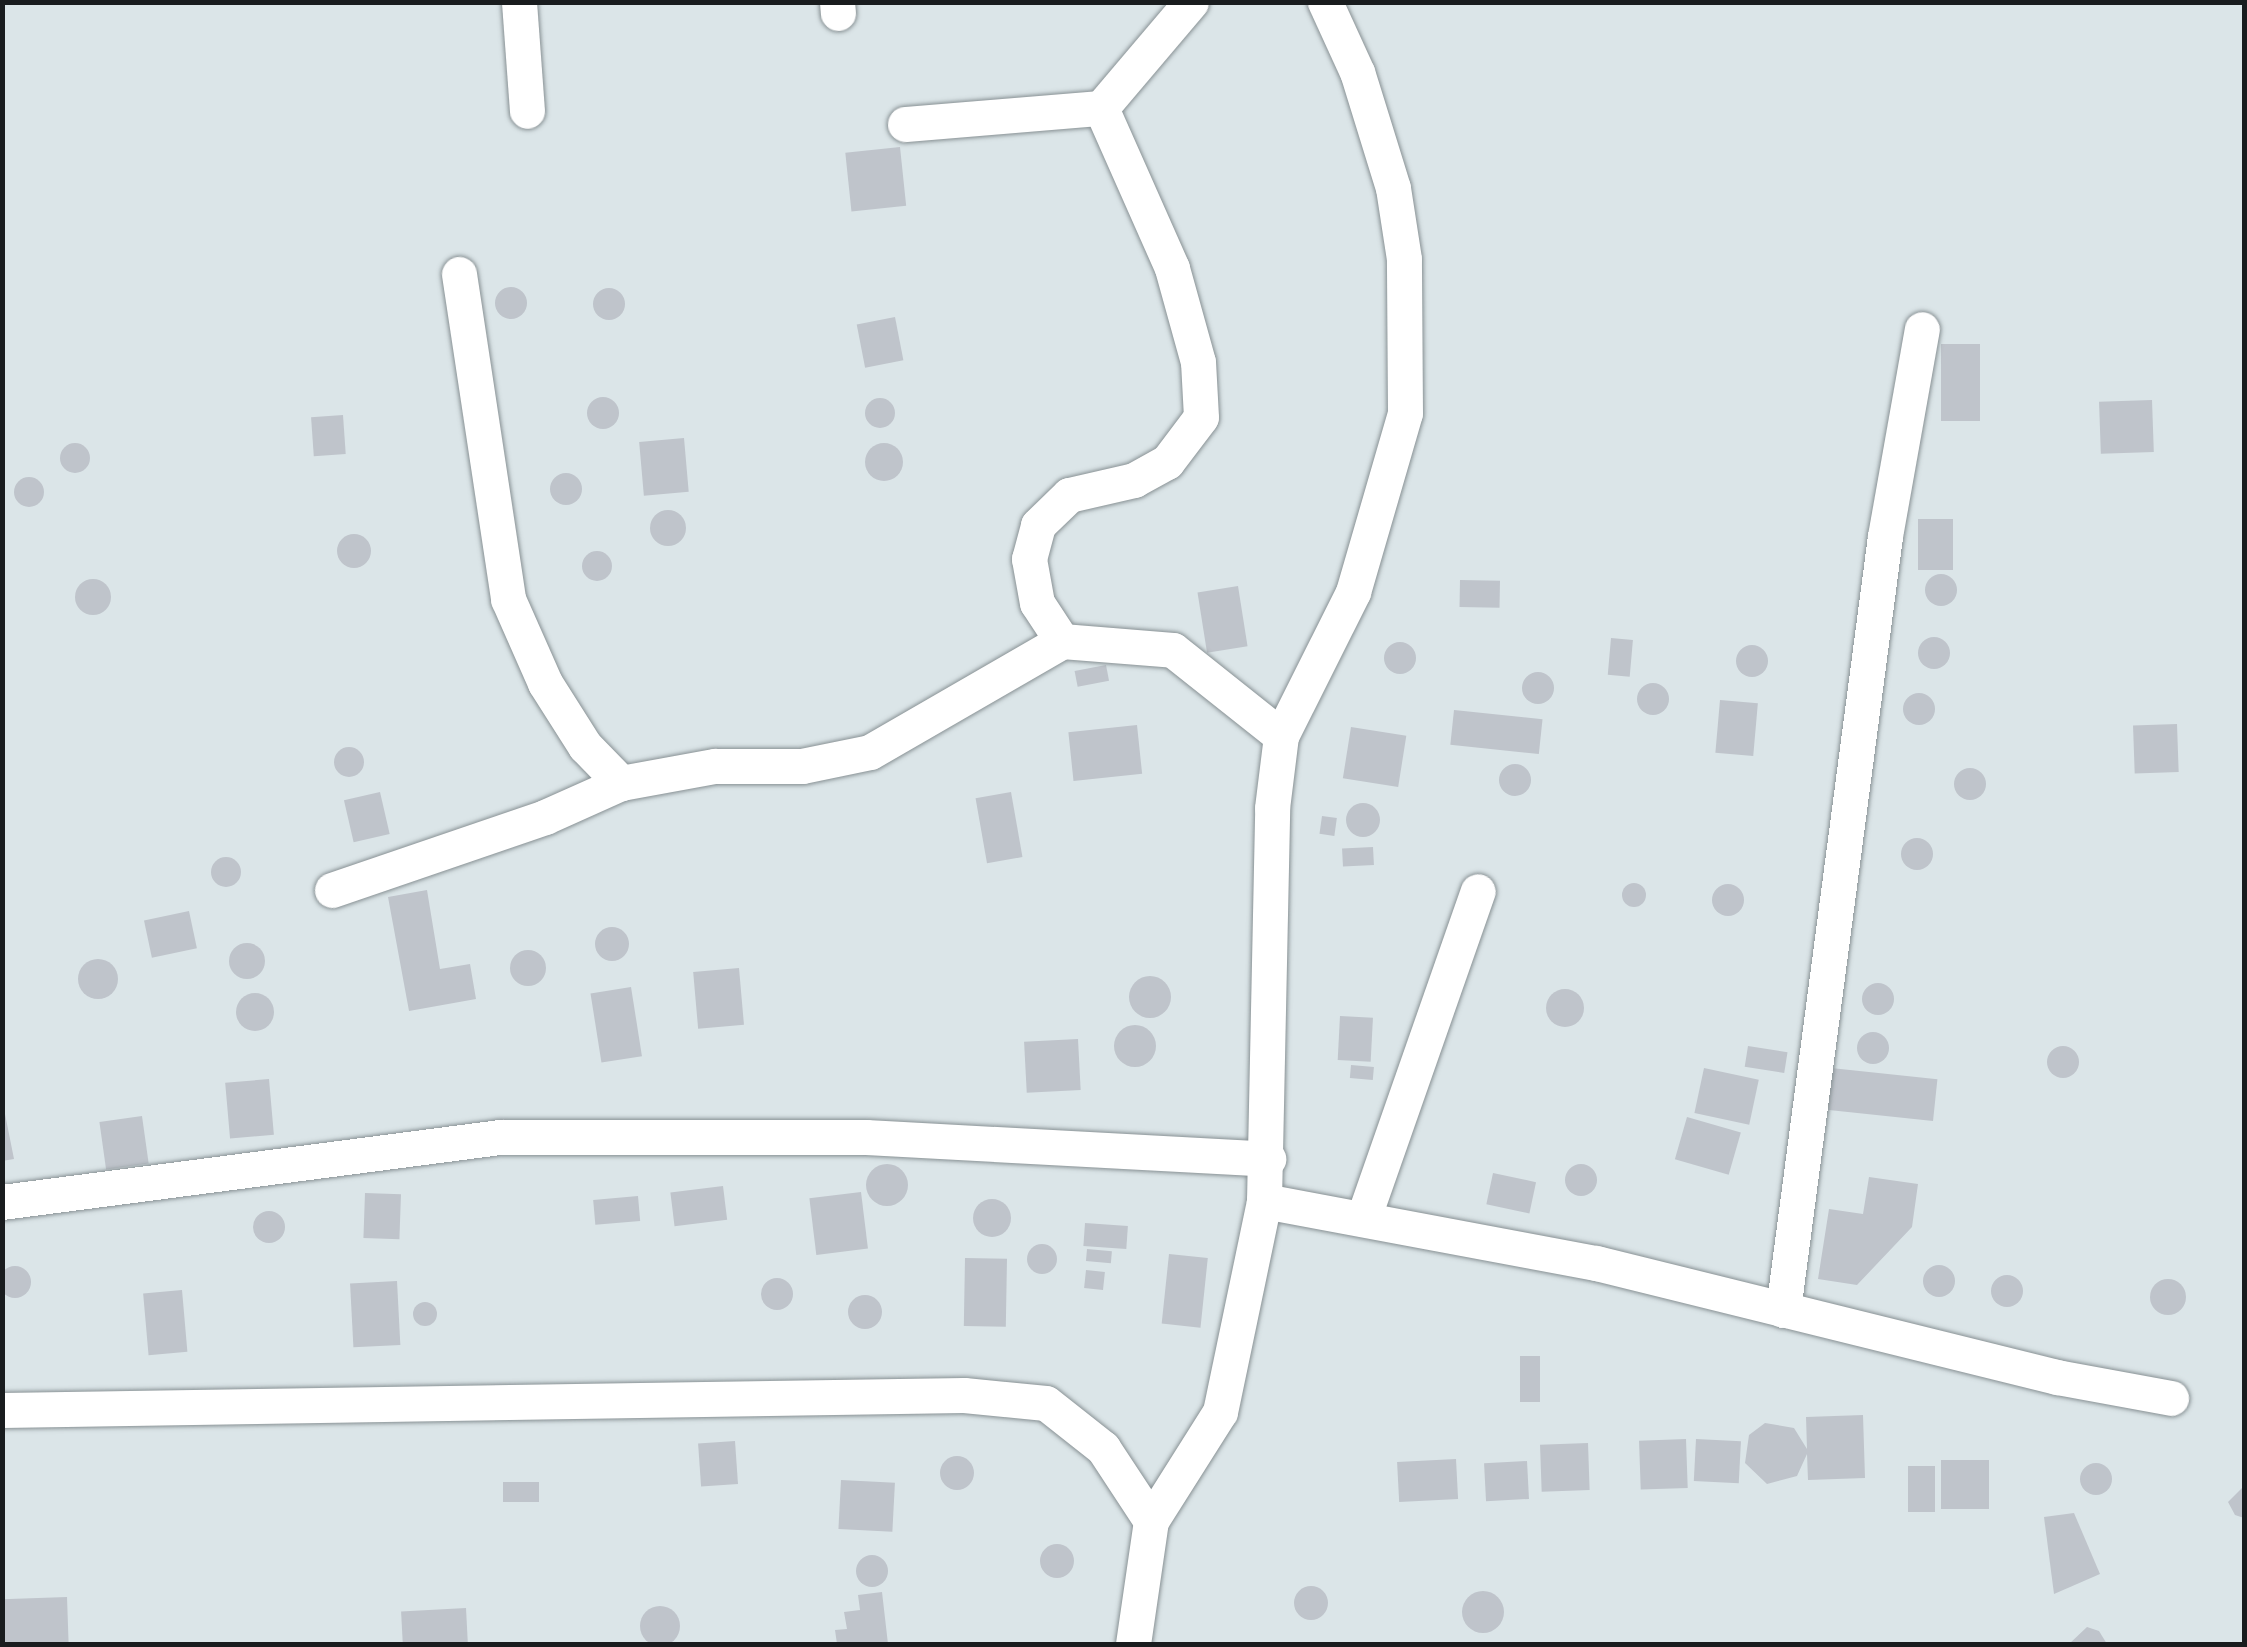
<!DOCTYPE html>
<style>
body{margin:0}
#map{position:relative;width:2247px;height:1647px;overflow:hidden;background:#dbe5e8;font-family:Overpass,sans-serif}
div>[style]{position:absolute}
.building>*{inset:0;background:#bfc4cb;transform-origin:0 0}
.round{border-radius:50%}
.roads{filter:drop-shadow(0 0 2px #889194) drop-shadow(0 0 2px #889194)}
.minor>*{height:35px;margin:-17.5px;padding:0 17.5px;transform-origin:17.5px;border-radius:17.5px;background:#fff}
span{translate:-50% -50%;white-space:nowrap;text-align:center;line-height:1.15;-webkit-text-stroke:8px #dbe5e8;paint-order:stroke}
.frame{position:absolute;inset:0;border:5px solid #191c1e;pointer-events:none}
</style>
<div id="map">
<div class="building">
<div style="left:900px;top:147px;width:59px;height:55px;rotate:84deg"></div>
<div class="round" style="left:495px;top:287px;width:32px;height:32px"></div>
<div class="round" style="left:593px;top:288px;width:32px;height:32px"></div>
<div style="left:895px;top:317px;width:44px;height:39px;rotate:79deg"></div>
<div style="left:1941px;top:344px;width:39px;height:77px"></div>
<div class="round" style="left:587px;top:397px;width:32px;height:32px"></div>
<div class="round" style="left:865px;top:398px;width:30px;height:30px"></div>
<div style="left:2152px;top:400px;width:52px;height:53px;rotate:88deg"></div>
<div style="left:343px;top:415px;width:39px;height:32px;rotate:86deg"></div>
<div style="left:684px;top:438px;width:54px;height:45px;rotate:85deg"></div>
<div class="round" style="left:865px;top:443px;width:38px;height:38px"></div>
<div class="round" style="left:60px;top:443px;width:30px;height:30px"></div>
<div class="round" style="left:550px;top:473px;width:32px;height:32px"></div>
<div class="round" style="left:14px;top:477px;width:30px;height:30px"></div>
<div class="round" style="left:650px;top:510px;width:36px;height:36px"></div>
<div style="left:1918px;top:519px;width:35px;height:51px"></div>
<div class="round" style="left:337px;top:534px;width:34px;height:34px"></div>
<div class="round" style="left:582px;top:551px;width:30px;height:30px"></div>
<div class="round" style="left:1925px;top:574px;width:32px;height:32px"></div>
<div class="round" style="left:75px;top:579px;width:36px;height:36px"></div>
<div style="left:1460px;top:580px;width:40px;height:27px;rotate:1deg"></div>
<div style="left:1238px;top:586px;width:61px;height:41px;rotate:81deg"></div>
<div class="round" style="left:1918px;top:637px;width:32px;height:32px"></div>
<div style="left:1611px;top:638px;width:22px;height:37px;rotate:5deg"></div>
<div class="round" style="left:1384px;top:642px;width:32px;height:32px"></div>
<div class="round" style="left:1736px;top:645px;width:32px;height:32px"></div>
<div style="left:1106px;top:665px;width:16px;height:32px;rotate:79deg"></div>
<div class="round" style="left:1522px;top:672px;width:32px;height:32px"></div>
<div class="round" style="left:1637px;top:683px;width:32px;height:32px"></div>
<div class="round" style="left:1903px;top:693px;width:32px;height:32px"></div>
<div style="left:1720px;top:700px;width:38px;height:53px;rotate:5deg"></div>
<div style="left:1454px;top:710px;width:89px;height:35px;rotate:6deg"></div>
<div style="left:2177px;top:724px;width:48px;height:44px;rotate:88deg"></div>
<div style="left:1137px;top:725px;width:49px;height:69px;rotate:84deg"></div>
<div style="left:1351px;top:727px;width:56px;height:52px;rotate:9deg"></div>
<div class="round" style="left:334px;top:747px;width:30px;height:30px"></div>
<div class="round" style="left:1499px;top:764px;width:32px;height:32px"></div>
<div class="round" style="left:1954px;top:768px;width:32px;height:32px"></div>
<div style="left:380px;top:792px;width:43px;height:37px;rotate:77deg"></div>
<div style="left:1011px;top:792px;width:66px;height:36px;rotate:80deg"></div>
<div class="round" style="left:1346px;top:803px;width:34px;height:34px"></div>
<div style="left:1322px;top:816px;width:15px;height:18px;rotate:8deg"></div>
<div class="round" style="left:1901px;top:838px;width:32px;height:32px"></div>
<div style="left:1373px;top:847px;width:18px;height:31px;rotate:87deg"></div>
<div class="round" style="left:211px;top:857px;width:30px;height:30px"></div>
<div class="round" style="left:1622px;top:883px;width:24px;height:24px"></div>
<div class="round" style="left:1712px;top:884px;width:32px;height:32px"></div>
<div style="clip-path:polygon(427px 890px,440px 969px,470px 964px,476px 999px,409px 1011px,388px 897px)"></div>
<div style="left:189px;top:911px;width:38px;height:46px;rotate:78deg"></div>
<div class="round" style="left:595px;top:927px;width:34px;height:34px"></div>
<div class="round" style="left:229px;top:943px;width:36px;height:36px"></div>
<div class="round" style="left:510px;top:950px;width:36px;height:36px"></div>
<div class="round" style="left:78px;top:959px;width:40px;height:40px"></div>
<div style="left:739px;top:968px;width:57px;height:46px;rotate:85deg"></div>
<div class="round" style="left:1129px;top:976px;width:42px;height:42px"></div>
<div class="round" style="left:1862px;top:983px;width:32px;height:32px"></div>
<div style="left:631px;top:987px;width:70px;height:41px;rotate:81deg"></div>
<div class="round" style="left:1546px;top:989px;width:38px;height:38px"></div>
<div class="round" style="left:236px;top:993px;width:38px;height:38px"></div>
<div style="left:1340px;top:1016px;width:33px;height:44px;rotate:3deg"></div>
<div class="round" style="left:1114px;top:1025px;width:42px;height:42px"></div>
<div class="round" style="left:1857px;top:1032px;width:32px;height:32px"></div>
<div style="left:1078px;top:1039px;width:51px;height:54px;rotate:87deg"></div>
<div style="left:1748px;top:1046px;width:40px;height:21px;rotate:9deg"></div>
<div class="round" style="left:2047px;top:1046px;width:32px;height:32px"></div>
<div style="left:1351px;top:1065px;width:23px;height:13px;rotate:5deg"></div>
<div style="left:1704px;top:1068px;width:56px;height:46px;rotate:12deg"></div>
<div style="left:1831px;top:1068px;width:107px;height:42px;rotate:6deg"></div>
<div style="left:269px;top:1079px;width:56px;height:44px;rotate:85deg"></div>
<div style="clip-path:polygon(2px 1099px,14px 1159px,2px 1161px)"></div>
<div style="left:142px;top:1116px;width:48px;height:43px;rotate:82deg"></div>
<div style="left:1687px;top:1117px;width:56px;height:44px;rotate:16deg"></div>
<div class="round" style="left:1565px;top:1164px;width:32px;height:32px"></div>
<div class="round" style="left:866px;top:1164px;width:42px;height:42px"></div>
<div style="left:1493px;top:1173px;width:44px;height:32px;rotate:12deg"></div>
<div style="clip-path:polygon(1869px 1177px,1918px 1184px,1912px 1227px,1857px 1285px,1818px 1279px,1829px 1209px,1863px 1214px)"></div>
<div style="left:723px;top:1186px;width:34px;height:53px;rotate:83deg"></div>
<div style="left:861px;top:1192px;width:57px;height:52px;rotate:83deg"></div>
<div style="left:365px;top:1193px;width:36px;height:45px;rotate:2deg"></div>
<div style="left:638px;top:1196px;width:25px;height:45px;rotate:85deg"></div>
<div class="round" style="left:973px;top:1199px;width:38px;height:38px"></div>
<div class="round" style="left:253px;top:1211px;width:32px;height:32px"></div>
<div style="left:1085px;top:1223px;width:43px;height:23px;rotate:4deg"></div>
<div class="round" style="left:1027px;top:1244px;width:30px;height:30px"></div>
<div style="left:1087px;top:1249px;width:25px;height:12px;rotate:5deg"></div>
<div style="left:1169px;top:1254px;width:39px;height:70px;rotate:6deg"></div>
<div style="left:965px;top:1258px;width:42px;height:68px;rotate:1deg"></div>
<div class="round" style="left:1923px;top:1265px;width:32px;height:32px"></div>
<div class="round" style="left:-1px;top:1266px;width:32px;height:32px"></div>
<div style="left:1086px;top:1270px;width:19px;height:18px;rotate:6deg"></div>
<div class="round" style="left:1991px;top:1275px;width:32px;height:32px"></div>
<div class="round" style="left:761px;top:1278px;width:32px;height:32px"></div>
<div class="round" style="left:2150px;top:1279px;width:36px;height:36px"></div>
<div style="left:397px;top:1281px;width:64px;height:47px;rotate:87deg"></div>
<div style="left:182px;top:1290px;width:62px;height:39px;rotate:85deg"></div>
<div class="round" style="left:848px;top:1295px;width:34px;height:34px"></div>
<div class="round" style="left:413px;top:1302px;width:24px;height:24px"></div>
<div style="left:1520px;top:1356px;width:20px;height:46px"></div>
<div style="clip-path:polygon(1863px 1415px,1865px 1478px,1808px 1480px,1807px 1454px,1797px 1476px,1767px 1484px,1745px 1463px,1749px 1435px,1765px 1423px,1794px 1428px,1807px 1449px,1806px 1417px)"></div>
<div style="left:1686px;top:1439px;width:49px;height:47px;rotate:88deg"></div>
<div style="left:1696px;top:1439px;width:45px;height:42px;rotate:3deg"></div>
<div style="left:735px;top:1441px;width:43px;height:37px;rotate:86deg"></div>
<div style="left:1588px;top:1443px;width:47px;height:48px;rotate:88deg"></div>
<div class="round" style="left:940px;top:1456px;width:34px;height:34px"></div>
<div style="left:1456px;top:1459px;width:40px;height:59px;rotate:87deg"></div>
<div style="left:1941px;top:1460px;width:48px;height:49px"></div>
<div style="left:1527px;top:1461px;width:38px;height:43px;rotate:87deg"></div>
<div class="round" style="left:2080px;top:1463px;width:32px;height:32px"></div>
<div style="left:1908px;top:1466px;width:27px;height:46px"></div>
<div style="left:841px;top:1480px;width:54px;height:49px;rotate:3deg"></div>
<div style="left:503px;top:1482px;width:36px;height:20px"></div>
<div style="clip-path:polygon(2244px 1486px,2244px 1518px,2235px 1515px,2228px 1502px)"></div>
<div style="clip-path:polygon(2074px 1513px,2100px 1574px,2054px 1594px,2044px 1517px)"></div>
<div class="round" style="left:1040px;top:1544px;width:34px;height:34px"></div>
<div class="round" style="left:856px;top:1555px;width:32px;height:32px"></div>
<div class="round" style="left:1294px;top:1586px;width:34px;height:34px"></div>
<div class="round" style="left:1462px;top:1591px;width:42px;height:42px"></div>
<div style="clip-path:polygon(882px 1592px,888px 1644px,837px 1644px,835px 1630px,847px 1629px,844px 1612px,860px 1610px,858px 1595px)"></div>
<div style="left:67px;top:1597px;width:47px;height:65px;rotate:88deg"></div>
<div class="round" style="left:640px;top:1606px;width:40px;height:40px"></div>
<div style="left:466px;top:1608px;width:36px;height:65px;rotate:87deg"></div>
<div style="clip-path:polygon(2087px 1627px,2099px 1631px,2107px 1644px,2069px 1644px)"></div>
</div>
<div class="roads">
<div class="minor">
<div style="left:519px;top:2px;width:109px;rotate:85.8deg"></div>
<div style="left:837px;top:2px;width:11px;rotate:85deg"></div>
<div style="left:905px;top:124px;width:197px;rotate:-4.7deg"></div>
<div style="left:1101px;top:108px;width:139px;rotate:-49.7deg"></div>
<div style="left:459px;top:274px;width:329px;rotate:81.4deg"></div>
<div style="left:508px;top:599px;width:92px;rotate:66.2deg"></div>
<div style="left:545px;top:683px;width:75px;rotate:57.6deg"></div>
<div style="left:585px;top:746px;width:52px;rotate:45.8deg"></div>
<div style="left:1062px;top:641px;width:45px;rotate:-123.3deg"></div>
<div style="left:1037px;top:603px;width:45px;rotate:-100.3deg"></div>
<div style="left:1029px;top:559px;width:35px;rotate:-75deg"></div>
<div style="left:1038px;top:525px;width:43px;rotate:-44.1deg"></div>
<div style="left:1069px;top:495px;width:67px;rotate:-13deg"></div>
<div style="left:1134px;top:480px;width:38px;rotate:-29deg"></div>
<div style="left:1167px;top:462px;width:56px;rotate:-52.9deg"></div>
<div style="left:1201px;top:417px;width:55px;rotate:-93.1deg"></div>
<div style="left:1198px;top:362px;width:98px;rotate:-105.5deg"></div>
<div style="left:1172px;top:268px;width:175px;rotate:-113.9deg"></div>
<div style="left:332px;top:890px;width:225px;rotate:-18.9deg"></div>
<div style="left:545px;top:817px;width:83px;rotate:-24.1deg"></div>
<div style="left:621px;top:783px;width:96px;rotate:-10.3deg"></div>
<div style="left:715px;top:766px;width:87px"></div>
<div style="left:802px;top:766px;width:69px;rotate:-11.6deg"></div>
<div style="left:870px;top:752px;width:222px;rotate:-30deg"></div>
<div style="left:1062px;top:641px;width:111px;rotate:4.6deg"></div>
<div style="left:1173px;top:650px;width:138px;rotate:38.5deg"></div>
<div style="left:1264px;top:1201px;width:338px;rotate:10.6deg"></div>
<div style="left:1596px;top:1263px;width:475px;rotate:13.9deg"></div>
<div style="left:2057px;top:1377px;width:116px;rotate:10.4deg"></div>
<div style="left:2px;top:1202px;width:502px;rotate:-7.44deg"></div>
<div style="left:500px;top:1137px;width:366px"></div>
<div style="left:866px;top:1137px;width:403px;rotate:3.1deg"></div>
<div style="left:1364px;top:1216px;width:344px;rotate:-70.7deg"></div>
<div style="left:1783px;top:1310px;width:781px;rotate:-82.49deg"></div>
<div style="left:1885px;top:536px;width:210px;rotate:-79.9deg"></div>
<div style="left:2px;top:1410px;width:962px;rotate:-0.89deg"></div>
<div style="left:964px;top:1395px;width:82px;rotate:5.6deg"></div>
<div style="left:1046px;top:1403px;width:73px;rotate:38.3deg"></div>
<div style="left:1103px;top:1448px;width:87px;rotate:56.7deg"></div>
<div style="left:1133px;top:1644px;width:124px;rotate:-81.7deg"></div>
<div style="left:1151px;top:1521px;width:129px;rotate:-57.7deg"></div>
<div style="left:1220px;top:1412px;width:216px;rotate:-78.2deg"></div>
<div style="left:1264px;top:1201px;width:393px;rotate:-88.8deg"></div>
<div style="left:1272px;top:808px;width:73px;rotate:-82.9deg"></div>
<div style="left:1281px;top:736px;width:161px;rotate:-63.4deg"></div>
<div style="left:1353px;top:592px;width:186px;rotate:-73.8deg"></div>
<div style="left:1405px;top:413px;width:154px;rotate:-90.4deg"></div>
<div style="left:1404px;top:259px;width:72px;rotate:-98.8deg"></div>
<div style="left:1393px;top:188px;width:121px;rotate:-107.2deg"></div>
<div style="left:1357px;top:72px;width:77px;rotate:-114.6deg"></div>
</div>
</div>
<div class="frame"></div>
</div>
